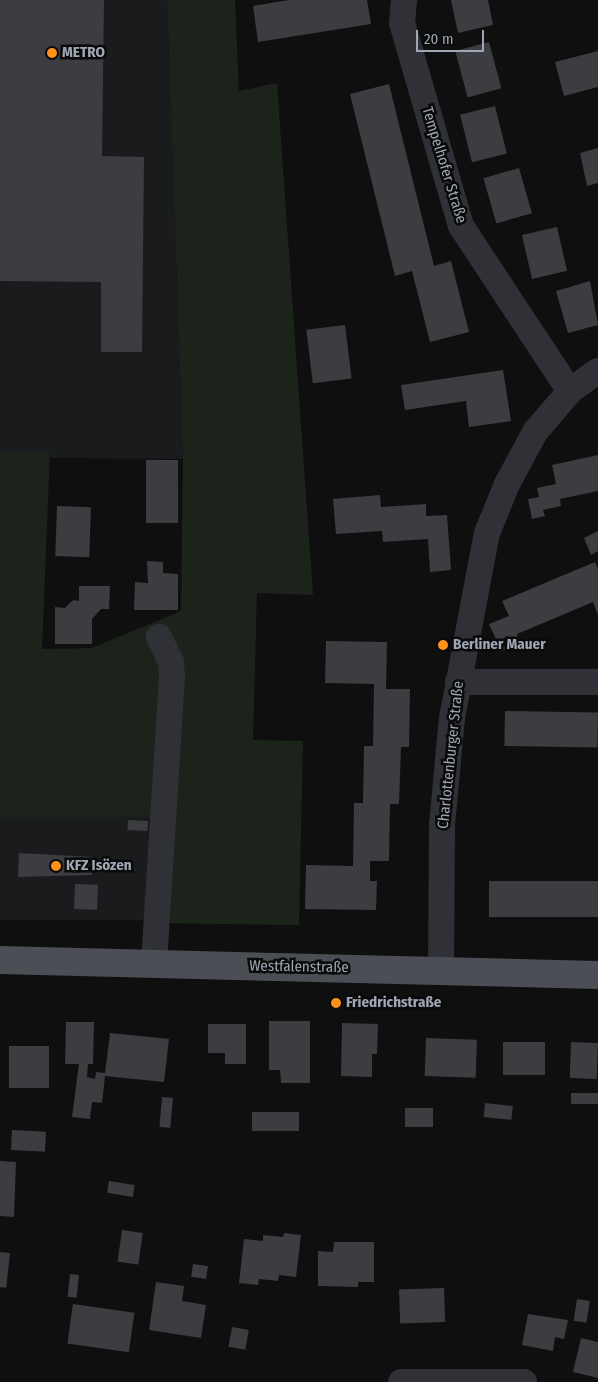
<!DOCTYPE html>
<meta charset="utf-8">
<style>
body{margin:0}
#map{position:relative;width:598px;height:1382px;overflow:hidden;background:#0f0f10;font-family:"Fira Sans Condensed",sans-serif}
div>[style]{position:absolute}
.built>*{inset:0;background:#1a1b1d;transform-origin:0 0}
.green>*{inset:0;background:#1b231b}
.building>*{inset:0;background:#3b3d41;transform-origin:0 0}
.minor>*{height:26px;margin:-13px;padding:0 13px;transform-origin:13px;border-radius:13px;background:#2f3136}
.major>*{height:28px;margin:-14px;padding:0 14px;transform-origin:14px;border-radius:14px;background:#4b4f55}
.dots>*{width:14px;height:14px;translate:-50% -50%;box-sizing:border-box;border:2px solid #0a0a0b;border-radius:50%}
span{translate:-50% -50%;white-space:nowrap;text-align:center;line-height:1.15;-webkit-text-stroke:5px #0a0a0b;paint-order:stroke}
.poi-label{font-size:15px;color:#9ea7b3;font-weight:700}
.left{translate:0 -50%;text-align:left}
.street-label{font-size:15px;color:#9ea7b3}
.scale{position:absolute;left:416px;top:30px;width:68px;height:22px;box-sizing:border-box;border:2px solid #9ea7b3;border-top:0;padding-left:6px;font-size:15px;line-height:18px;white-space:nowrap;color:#9ea7b3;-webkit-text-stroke:4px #0a0a0b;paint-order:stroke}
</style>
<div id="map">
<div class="built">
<div style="clip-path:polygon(0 0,167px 0,183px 459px,50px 458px,50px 452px,0 452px)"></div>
<div style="left:0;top:817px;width:152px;height:103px"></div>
</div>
<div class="green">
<div style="clip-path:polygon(167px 0,235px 0,239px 91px,277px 83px,313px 595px,257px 593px,253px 740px,303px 741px,299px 925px,150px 923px,152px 817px,0 817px,0 452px,50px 452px,42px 649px,92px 648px,181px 611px,183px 459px)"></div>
</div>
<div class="building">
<div style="clip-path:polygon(0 0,104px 0,102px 156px,144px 157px,142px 352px,101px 352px,101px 282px,0 281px)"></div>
<div style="clip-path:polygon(289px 0,367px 0,371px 24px,258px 42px,253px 6px)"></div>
<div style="clip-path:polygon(451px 0,488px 0,493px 25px,458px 33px)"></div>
<div style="left:489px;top:42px;width:48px;height:35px;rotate:75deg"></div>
<div style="clip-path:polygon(598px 51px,598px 87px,564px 96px,555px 62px)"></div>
<div style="clip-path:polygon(389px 84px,434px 266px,451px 261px,469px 332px,430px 342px,412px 271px,395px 276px,350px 94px)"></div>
<div style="left:495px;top:106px;width:49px;height:36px;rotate:76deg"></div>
<div style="clip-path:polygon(598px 148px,598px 183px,587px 186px,580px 153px)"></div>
<div style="left:519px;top:168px;width:47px;height:37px;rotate:74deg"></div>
<div style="left:557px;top:227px;width:45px;height:36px;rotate:77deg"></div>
<div style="clip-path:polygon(590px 281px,598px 325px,568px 333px,556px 291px)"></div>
<div style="left:345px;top:325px;width:54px;height:39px;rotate:83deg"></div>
<div style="clip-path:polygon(503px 370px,511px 421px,469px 427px,466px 401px,405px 410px,401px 385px)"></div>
<div style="clip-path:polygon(598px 455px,598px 491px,560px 499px,561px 506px,543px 510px,545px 516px,532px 519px,528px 499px,539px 497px,537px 488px,556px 484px,552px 465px)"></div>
<div style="left:146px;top:460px;width:32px;height:63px"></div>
<div style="clip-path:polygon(380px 495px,381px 507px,426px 504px,426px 516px,447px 515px,451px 570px,430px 572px,428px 539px,383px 542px,382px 531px,336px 534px,333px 499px)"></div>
<div style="left:57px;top:506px;width:34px;height:50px;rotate:2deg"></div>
<div style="clip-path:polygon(598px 531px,598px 551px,591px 555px,584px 538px)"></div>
<div style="clip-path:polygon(147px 561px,163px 562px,163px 573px,178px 574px,178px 610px,134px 610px,135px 582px,148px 583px)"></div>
<div style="clip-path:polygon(595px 562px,598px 569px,598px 615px,593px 602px,517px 634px,521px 644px,502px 652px,489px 624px,509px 616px,502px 601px)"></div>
<div style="clip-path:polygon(79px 586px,110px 586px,109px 609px,101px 609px,92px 619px,92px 644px,55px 644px,55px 607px,65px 608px,73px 600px,79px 601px)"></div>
<div style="clip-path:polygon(326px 641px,387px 642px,386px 689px,410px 689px,409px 747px,401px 747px,399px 804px,390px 804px,389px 861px,370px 861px,370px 881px,377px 881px,376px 910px,305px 909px,306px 865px,353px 866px,354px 803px,363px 803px,364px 746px,373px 746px,374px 684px,325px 683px)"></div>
<div style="left:505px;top:711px;width:93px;height:35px;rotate:1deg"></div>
<div style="left:128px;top:820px;width:20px;height:10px;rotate:3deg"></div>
<div style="clip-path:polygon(19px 853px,93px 857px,92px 875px,18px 877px)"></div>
<div style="left:489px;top:881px;width:109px;height:36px"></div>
<div style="left:75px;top:884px;width:23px;height:25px;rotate:2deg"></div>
<div style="clip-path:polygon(269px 1021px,310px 1021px,310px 1083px,281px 1083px,280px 1070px,269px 1070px)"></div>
<div style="clip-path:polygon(66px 1022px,94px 1022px,93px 1064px,88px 1064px,87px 1077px,95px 1079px,96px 1072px,105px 1073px,110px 1033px,169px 1039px,164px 1082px,105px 1076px,102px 1103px,92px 1102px,90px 1119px,72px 1117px,79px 1064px,65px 1064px)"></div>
<div style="clip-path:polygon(342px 1023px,378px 1024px,377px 1054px,372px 1054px,372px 1077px,341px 1076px)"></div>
<div style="clip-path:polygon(208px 1024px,246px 1024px,246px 1064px,225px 1064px,225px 1053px,208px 1053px)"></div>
<div style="left:426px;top:1038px;width:51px;height:38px;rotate:2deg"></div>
<div style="left:503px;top:1042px;width:42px;height:33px"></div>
<div style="left:571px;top:1042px;width:27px;height:36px;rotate:2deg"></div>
<div style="left:9px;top:1046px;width:40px;height:42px"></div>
<div style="left:571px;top:1093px;width:27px;height:11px"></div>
<div style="left:162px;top:1097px;width:11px;height:30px;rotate:5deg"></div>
<div style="left:485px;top:1103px;width:28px;height:14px;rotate:6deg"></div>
<div style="left:405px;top:1108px;width:28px;height:19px"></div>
<div style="left:299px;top:1112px;width:19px;height:47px;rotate:90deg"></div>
<div style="left:12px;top:1130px;width:34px;height:20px;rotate:3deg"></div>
<div style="clip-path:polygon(0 1161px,16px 1162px,14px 1217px,0 1216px)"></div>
<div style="left:109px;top:1181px;width:26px;height:12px;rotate:9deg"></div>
<div style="left:122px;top:1230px;width:21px;height:32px;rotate:8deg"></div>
<div style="clip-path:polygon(284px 1233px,301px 1235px,296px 1277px,279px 1275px,278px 1281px,259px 1279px,258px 1285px,239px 1283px,244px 1239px,263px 1241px,263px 1235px,283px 1237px)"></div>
<div style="clip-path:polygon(334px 1242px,374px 1242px,374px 1282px,358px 1282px,358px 1287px,318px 1286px,318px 1251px,333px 1252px)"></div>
<div style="left:0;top:1252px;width:10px;height:35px;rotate:6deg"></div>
<div style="left:193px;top:1264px;width:15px;height:13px;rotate:8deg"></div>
<div style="left:70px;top:1274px;width:9px;height:23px;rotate:6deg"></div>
<div style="clip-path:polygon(156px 1282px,184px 1286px,182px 1301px,206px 1305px,201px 1338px,149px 1330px)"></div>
<div style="left:444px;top:1288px;width:34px;height:45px;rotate:88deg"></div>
<div style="left:577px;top:1299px;width:13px;height:22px;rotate:9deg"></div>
<div style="left:73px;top:1304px;width:62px;height:40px;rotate:8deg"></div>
<div style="clip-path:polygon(528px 1314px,568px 1320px,564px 1339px,555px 1337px,553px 1351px,522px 1345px)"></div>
<div style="left:232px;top:1327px;width:17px;height:20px;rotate:10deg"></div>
<div style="clip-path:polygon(581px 1338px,598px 1342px,598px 1378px,573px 1372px)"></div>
</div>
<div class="minor">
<div style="left:404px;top:0;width:23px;rotate:95deg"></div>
<div style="left:402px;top:23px;width:211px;rotate:73.8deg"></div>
<div style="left:461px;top:226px;width:198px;rotate:56.6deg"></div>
<div style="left:458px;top:682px;width:140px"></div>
<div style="left:154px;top:963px;width:285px;rotate:-86.4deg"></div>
<div style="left:172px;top:679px;width:17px;rotate:-93deg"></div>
<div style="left:171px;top:662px;width:28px;rotate:-116deg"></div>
<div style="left:441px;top:971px;width:146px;rotate:-89.6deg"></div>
<div style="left:442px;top:825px;width:107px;rotate:-84.7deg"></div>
<div style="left:452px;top:718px;width:188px;rotate:-79.3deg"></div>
<div style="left:487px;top:533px;width:53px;rotate:-67.8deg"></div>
<div style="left:507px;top:484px;width:59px;rotate:-61.7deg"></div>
<div style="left:535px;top:432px;width:54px;rotate:-49.5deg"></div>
<div style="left:570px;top:391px;width:34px;rotate:-36deg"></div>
<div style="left:401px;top:1382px;width:123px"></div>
</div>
<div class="major">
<div style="left:0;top:960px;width:598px;rotate:1.44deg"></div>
</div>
<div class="dots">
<div style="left:52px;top:53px;background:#ff9218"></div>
<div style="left:443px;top:645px;background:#ff9218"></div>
<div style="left:56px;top:866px;background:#ff9218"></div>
<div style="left:336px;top:1003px;background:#ff9218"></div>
</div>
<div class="poi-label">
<span class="left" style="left:62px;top:53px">METRO</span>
<span class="left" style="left:453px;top:645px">Berliner Mauer</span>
<span class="left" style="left:66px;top:866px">KFZ Isözen</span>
<span class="left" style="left:346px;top:1003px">Friedrichstraße</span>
</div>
<div class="street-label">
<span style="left:444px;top:165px;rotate:73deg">Tempelhofer Straße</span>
<span style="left:451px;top:755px;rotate:-84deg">Charlottenburger Straße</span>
<span style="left:299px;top:967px;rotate:1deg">Westfalenstraße</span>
</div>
<div class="scale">20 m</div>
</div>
